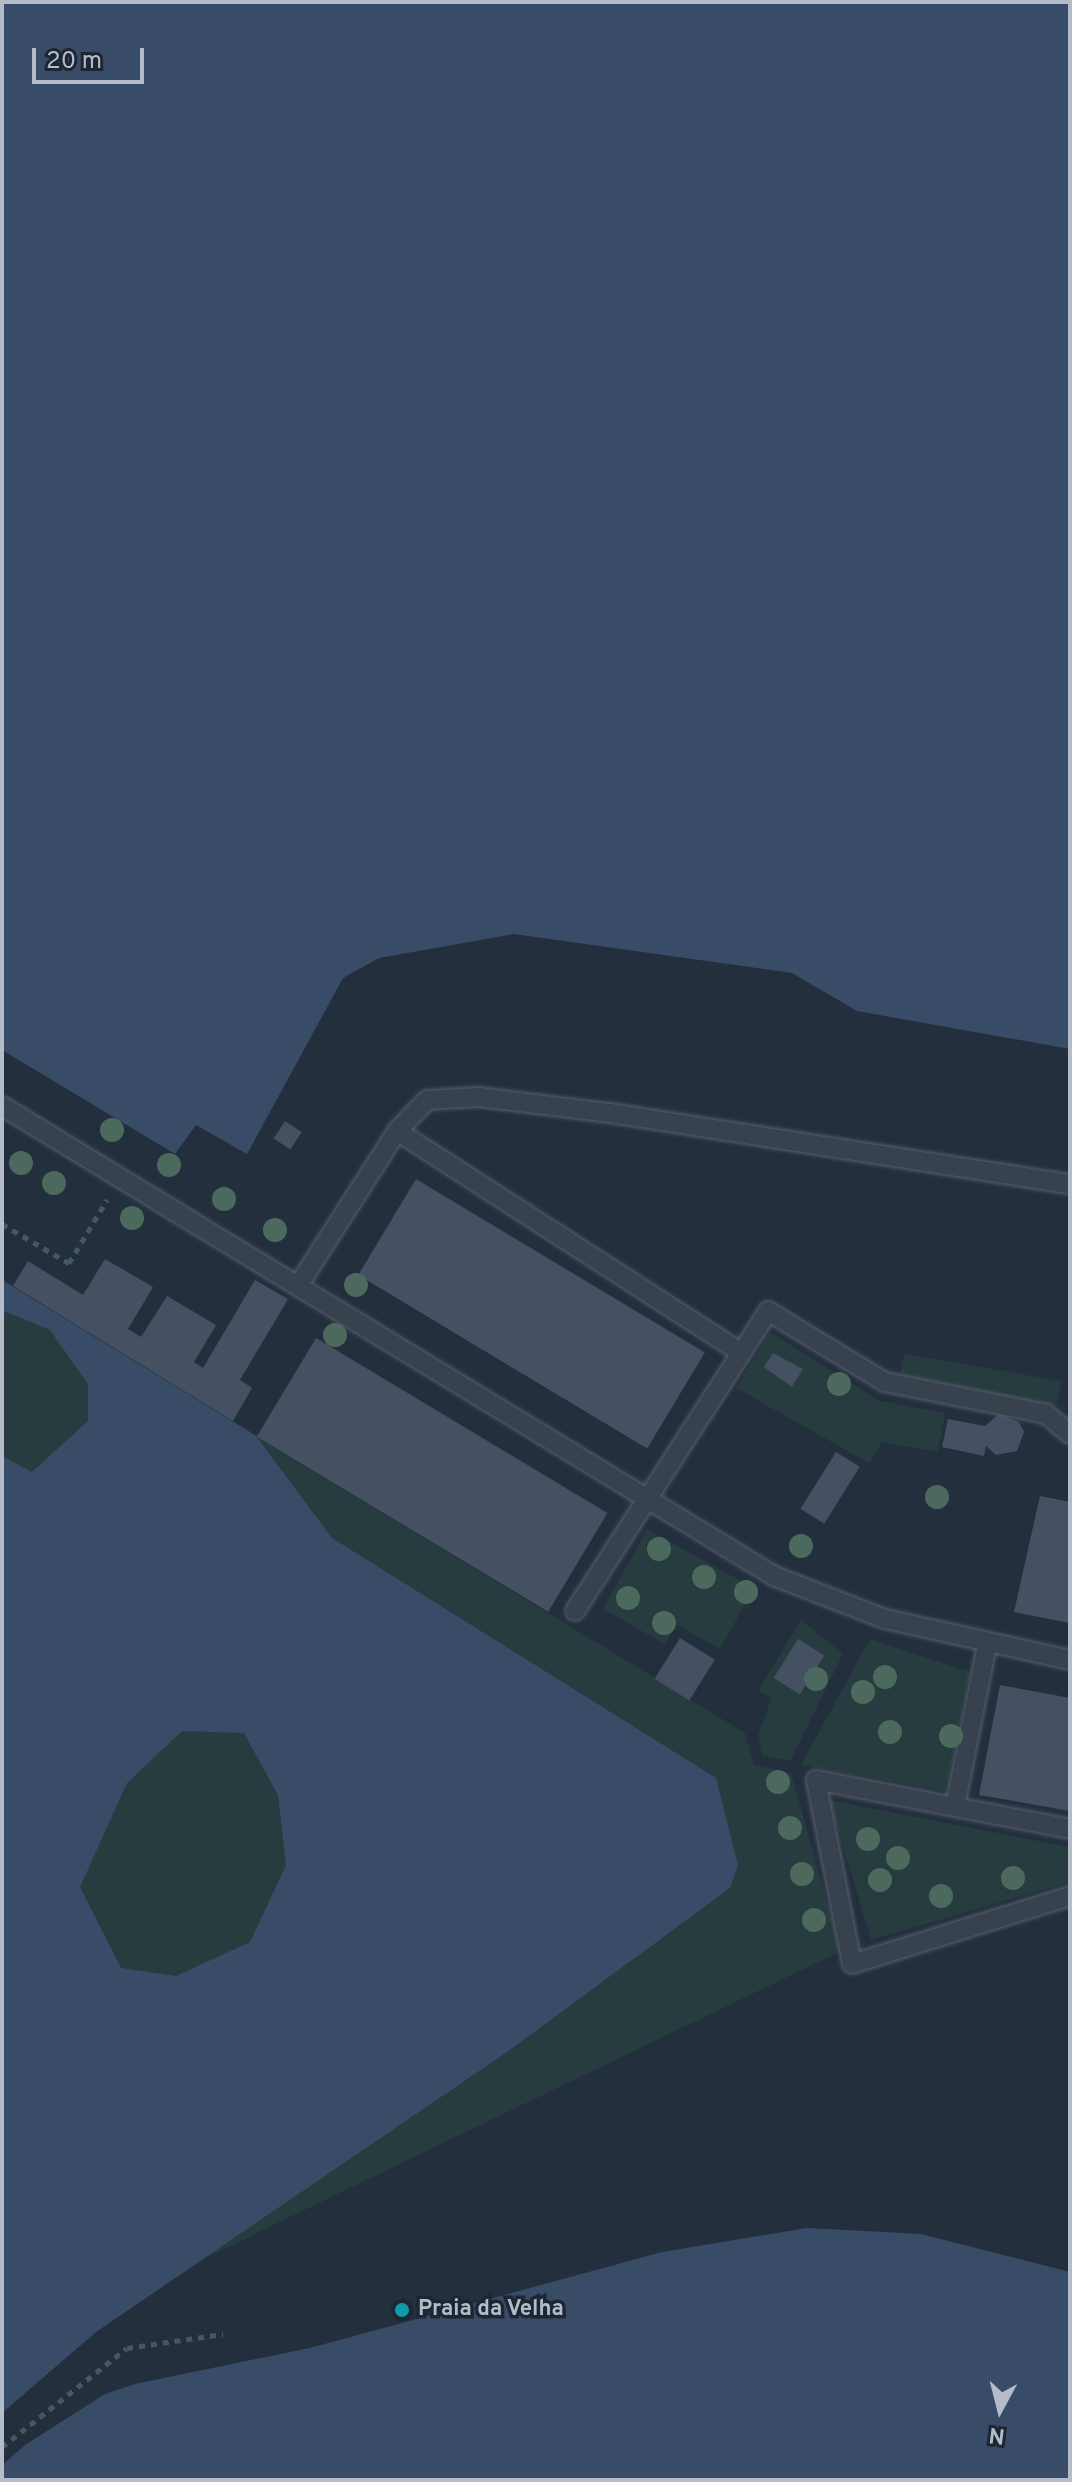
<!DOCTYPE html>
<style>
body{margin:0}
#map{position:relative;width:1072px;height:2482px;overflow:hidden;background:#242f3e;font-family:Overpass,sans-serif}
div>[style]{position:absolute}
.green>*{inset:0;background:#263c3f}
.water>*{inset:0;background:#394c67}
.building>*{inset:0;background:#455162;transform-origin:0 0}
.path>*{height:5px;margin-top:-2.5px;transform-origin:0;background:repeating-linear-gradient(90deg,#44595c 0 6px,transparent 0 12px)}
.roads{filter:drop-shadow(0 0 2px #565f6c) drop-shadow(0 0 2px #565f6c)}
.service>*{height:18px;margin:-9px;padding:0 9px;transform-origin:9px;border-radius:9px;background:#38414e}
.trees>*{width:24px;height:24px;margin:-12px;border-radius:50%;background:#4b6a5d}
.dots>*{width:22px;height:22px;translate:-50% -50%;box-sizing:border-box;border:4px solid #1d2633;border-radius:50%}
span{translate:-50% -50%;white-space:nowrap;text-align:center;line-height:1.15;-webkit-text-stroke:7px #1d2633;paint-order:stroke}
.poi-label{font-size:22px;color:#b4bcc9;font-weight:700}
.left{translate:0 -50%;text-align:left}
.frame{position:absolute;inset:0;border:4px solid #b4bcc9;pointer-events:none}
.north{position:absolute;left:960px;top:2370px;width:80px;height:80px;-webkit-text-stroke:6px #1d2633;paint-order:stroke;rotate:187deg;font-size:22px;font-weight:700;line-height:32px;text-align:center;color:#b4bcc9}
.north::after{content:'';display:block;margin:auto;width:28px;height:36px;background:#b4bcc9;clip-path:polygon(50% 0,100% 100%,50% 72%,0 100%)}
.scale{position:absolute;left:32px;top:48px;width:112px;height:36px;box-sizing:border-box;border:4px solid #b4bcc9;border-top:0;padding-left:10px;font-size:24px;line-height:28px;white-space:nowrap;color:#b4bcc9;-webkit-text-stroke:6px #1d2633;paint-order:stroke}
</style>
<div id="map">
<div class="green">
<div style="clip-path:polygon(2px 1280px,745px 1733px,754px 1765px,791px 1773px,841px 1951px,205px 2258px,96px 2332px,2px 2413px)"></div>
<div style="clip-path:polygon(770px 1332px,880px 1401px,945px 1413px,938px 1452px,882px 1442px,869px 1463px,736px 1388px)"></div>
<div style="clip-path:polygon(904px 1354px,1062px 1381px,1056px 1406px,900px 1375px)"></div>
<div style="clip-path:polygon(647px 1529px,754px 1588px,720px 1649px,676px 1624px,665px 1644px,603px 1609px)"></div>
<div style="clip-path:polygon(801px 1620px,843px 1654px,790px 1761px,763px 1756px,758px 1734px,772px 1698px,758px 1691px)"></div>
<div style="clip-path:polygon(870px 1639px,970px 1672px,946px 1791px,801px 1765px)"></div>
<div style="clip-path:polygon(829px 1800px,1070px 1847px,1070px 1882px,871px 1940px)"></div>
</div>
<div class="water">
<div style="clip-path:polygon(2px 2px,1070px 2px,1070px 1049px,857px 1011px,792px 973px,514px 934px,379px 958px,343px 978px,247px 1154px,196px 1125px,175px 1154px,2px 1050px)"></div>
<div style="clip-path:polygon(evenodd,2px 1280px,256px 1436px,332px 1538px,716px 1778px,738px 1865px,730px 1888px,507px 2052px,96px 2332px,2px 2413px,2px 1456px,32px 1472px,88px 1421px,88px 1384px,50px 1330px,2px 1310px,2px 1280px,182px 1731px,244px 1733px,278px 1795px,286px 1865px,250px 1942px,176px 1976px,121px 1968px,80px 1887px,127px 1783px,182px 1731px)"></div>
<div style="clip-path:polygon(807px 2228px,921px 2234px,1070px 2272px,1070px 2480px,2px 2480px,2px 2465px,25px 2445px,105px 2394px,135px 2384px,310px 2348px,662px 2252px)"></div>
</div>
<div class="building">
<div style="left:285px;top:1121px;width:20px;height:21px;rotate:33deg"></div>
<div style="left:416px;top:1179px;width:337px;height:112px;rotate:31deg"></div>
<div style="clip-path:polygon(105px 1259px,153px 1287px,128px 1329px,141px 1337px,167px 1296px,216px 1325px,194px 1362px,203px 1368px,255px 1280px,288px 1299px,240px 1380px,252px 1388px,233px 1421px,13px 1286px,28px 1261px,83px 1295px)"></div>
<div style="left:316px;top:1338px;width:340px;height:115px;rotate:31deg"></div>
<div style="clip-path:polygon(773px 1353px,803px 1369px,792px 1387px,764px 1367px)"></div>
<div style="clip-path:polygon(999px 1414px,1019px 1422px,1024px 1432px,1017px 1451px,996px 1455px,986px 1446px,984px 1456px,942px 1447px,948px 1419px,985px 1426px)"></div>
<div style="left:836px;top:1452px;width:28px;height:67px;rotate:32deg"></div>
<div style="clip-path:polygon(1040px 1496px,1070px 1502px,1070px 1623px,1014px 1612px)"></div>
<div style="left:680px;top:1638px;width:41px;height:48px;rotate:32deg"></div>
<div style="left:798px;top:1639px;width:31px;height:46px;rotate:32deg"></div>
<div style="clip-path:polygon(1000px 1685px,1070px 1698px,1070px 1811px,979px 1795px)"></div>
</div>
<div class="path">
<div style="left:2px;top:1224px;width:78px;rotate:30.2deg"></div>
<div style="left:69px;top:1263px;width:74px;rotate:-58.9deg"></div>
<div style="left:2px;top:2447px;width:159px;rotate:-38.4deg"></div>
<div style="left:127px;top:2348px;width:97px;rotate:-8.3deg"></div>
</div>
<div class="roads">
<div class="service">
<div style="left:2px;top:1106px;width:904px;rotate:31.33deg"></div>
<div style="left:774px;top:1576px;width:119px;rotate:21.2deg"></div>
<div style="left:885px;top:1619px;width:189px;rotate:12.5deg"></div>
<div style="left:397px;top:1131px;width:409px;rotate:32.8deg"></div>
<div style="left:298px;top:1286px;width:184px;rotate:-57.4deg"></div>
<div style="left:397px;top:1131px;width:43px;rotate:-45.9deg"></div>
<div style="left:427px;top:1100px;width:52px;rotate:-3.3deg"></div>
<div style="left:479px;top:1097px;width:132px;rotate:7deg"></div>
<div style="left:610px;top:1113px;width:465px;rotate:8.8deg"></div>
<div style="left:575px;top:1611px;width:357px;rotate:-57.2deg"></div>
<div style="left:768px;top:1311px;width:137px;rotate:31.3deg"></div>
<div style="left:885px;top:1382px;width:164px;rotate:11.2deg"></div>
<div style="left:1046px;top:1414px;width:31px;rotate:40deg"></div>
<div style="left:987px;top:1645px;width:165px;rotate:101.2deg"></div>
<div style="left:955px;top:1807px;width:142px;rotate:-169deg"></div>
<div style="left:816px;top:1780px;width:187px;rotate:78.9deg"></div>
<div style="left:852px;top:1964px;width:228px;rotate:-17.3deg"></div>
<div style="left:955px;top:1807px;width:117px;rotate:10.8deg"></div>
</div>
</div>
<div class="trees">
<div style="left:112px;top:1130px"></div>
<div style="left:21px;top:1163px"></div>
<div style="left:169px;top:1165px"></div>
<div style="left:54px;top:1183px"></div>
<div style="left:224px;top:1199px"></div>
<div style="left:132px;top:1218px"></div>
<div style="left:275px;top:1230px"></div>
<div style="left:356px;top:1285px"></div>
<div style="left:335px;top:1335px"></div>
<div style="left:839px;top:1384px"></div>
<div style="left:937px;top:1497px"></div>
<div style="left:801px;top:1546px"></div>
<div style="left:659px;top:1549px"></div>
<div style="left:704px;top:1577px"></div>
<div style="left:746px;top:1592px"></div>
<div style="left:628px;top:1598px"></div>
<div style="left:664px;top:1623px"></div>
<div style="left:885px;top:1677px"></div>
<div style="left:816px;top:1679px"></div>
<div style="left:863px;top:1692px"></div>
<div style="left:890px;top:1732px"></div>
<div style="left:951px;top:1736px"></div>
<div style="left:778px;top:1782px"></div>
<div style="left:790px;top:1828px"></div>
<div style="left:868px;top:1839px"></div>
<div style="left:898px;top:1858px"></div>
<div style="left:802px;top:1874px"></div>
<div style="left:1013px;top:1878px"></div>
<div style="left:880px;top:1880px"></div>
<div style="left:941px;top:1896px"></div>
<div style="left:814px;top:1920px"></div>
</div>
<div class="dots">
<div style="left:402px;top:2310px;background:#0f9aa8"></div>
</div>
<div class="poi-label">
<span class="left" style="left:418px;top:2310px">Praia da Velha</span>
</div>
<div class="frame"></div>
<div class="north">N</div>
<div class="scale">20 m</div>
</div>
